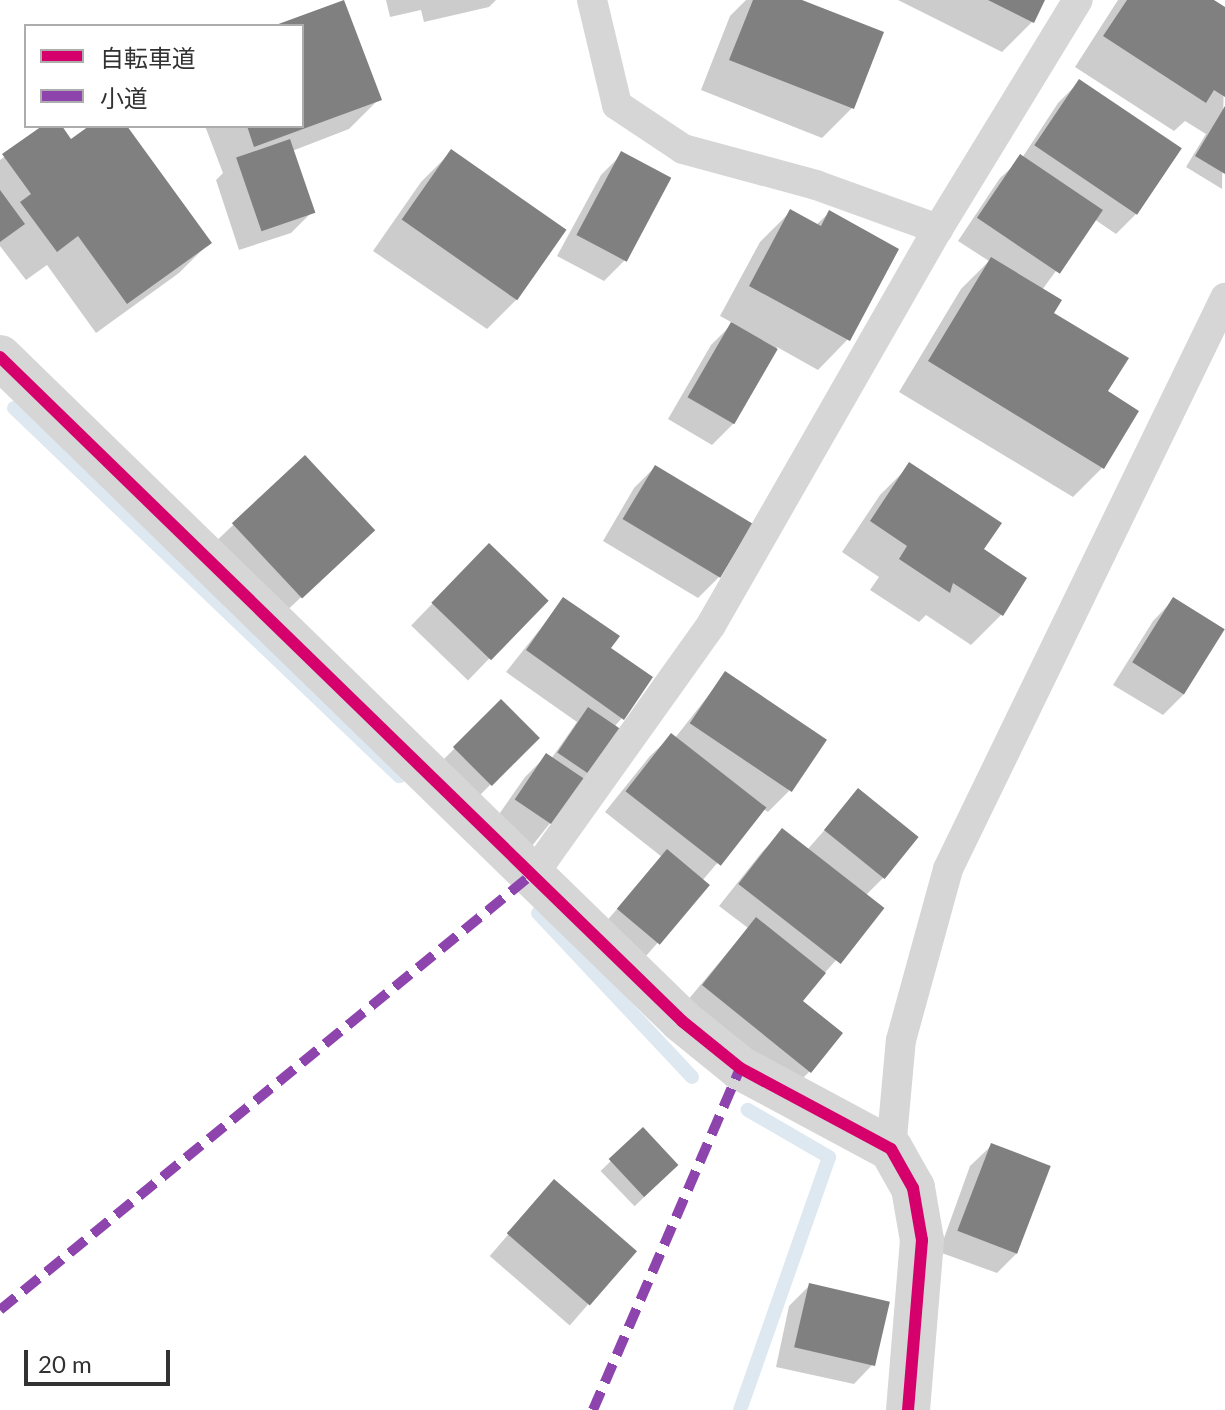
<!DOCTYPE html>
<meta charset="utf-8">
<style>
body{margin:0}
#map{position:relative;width:1225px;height:1410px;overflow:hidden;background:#fff;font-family:Lato,"Noto Sans JP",sans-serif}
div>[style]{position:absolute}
.shadow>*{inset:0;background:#0003;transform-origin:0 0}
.stream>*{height:14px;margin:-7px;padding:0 7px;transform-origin:7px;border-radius:7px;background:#dee8f1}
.building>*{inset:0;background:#808080;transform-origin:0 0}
.lane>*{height:30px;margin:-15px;padding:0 15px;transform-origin:15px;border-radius:15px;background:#d6d6d6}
.street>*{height:44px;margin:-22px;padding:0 22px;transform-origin:22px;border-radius:22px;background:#d6d6d6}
.quiet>*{height:10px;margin-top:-5px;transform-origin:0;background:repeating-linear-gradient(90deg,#8e44ad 0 20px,transparent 0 30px)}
.cycleway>*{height:12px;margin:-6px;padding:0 6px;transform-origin:6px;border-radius:6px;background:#d6006c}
span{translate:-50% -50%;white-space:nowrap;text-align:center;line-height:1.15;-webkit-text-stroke:8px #fff;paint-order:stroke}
.legend{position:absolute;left:24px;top:24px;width:280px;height:104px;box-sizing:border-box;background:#fff;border:2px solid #adadad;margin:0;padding:10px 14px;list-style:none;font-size:24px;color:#323232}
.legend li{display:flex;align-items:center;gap:16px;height:40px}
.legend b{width:40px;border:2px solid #adadad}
.scale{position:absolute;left:24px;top:1350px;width:146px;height:36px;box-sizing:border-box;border:4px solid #323232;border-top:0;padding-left:10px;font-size:24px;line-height:28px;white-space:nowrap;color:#323232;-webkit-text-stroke:6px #fff;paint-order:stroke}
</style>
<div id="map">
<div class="shadow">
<div style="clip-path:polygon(386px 0,496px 0,489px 7px,424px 22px,421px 10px,390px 17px)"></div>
<div style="clip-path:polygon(746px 0,796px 0,852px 108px,822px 138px,701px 90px,730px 16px)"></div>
<div style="clip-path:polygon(898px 0,1043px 0,1032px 22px,1002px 52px)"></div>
<div style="clip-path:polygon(1118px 0,1210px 0,1225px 9px,1222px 189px,1186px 167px,1206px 134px,1185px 121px,1174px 131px,1075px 67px)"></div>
<div style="clip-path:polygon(343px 2px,379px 99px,349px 129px,292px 151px,312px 212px,291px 233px,239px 250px,216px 180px,223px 173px,205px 126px,302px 126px,302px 26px,278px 26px)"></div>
<div style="clip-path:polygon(1079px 82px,1137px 213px,1116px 234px,1094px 219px,1042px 290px,1051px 314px,1105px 392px,1103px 467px,1073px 497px,899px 392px,961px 289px,989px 261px,958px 241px,1000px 178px,1022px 158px,1058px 103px)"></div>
<div style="clip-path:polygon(45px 126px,59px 126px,70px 142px,92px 126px,125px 126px,209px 243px,179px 273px,96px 333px,47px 265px,26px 280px,0 246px,0 160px)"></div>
<div style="clip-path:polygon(451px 152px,517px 299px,487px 329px,373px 251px,421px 182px)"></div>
<div style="clip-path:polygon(622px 154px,625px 260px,604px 281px,557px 256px,601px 175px)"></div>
<div style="clip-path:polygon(790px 212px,816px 225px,829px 213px,848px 339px,818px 370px,777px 347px,733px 424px,712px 445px,668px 419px,711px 345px,733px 323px,720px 316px,760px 242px)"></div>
<div style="clip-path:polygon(305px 457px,351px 550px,279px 618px,211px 546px)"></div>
<div style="clip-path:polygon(910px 465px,982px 550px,1025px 579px,1001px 615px,971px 645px,926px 615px,919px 622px,870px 590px,879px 577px,842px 552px,880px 495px)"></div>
<div style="clip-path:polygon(655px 467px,719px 577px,698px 598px,603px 541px,634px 488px)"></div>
<div style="left:489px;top:545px;width:79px;height:112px;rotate:44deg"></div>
<div style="clip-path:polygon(564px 599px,608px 648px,622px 718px,614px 727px,622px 732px,532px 846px,495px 820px,525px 777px,546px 756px,551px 759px,577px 722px,506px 672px)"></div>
<div style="clip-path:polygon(1173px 600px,1184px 694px,1163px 715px,1113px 685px,1153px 621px)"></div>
<div style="clip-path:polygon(726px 673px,789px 791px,768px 812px,763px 809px,702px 881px,708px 886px,638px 965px,598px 931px,662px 857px,605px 812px,650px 756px,671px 736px,675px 738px)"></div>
<div style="left:501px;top:702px;width:51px;height:95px;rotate:45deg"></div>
<div style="clip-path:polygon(859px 791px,884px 877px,865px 896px,881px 909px,800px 1001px,810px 1071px,789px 1092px,682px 1007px,748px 928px,719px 906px,762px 852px,783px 831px,807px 850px)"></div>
<div style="left:643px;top:1130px;width:49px;height:59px;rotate:46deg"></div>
<div style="clip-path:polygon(991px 1146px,1018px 1252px,997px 1273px,939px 1252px,970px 1166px)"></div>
<div style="left:554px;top:1182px;width:106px;height:98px;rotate:41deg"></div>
<div style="clip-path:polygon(810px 1285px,874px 1363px,854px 1384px,776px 1367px,789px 1306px)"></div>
</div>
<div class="stream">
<div style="left:14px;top:408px;width:533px;rotate:43.71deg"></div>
<div style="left:538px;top:913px;width:225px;rotate:46.8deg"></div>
<div style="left:740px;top:1410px;width:268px;rotate:-70.6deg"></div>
<div style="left:829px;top:1157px;width:94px;rotate:-149.9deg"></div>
</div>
<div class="building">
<div style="clip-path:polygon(344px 0,382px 100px,254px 147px,247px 126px,302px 126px,302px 26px,273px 26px)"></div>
<div style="clip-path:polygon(753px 0,802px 0,884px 32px,854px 109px,729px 60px)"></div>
<div style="clip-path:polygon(988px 0,1045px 0,1034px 23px)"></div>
<div style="clip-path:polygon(1127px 0,1214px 0,1225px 7px,1225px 97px,1214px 90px,1206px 103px,1103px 36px)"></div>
<div style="left:1079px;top:79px;width:124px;height:80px;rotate:34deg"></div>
<div style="clip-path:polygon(1225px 106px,1225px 174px,1195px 156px)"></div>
<div style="clip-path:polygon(42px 126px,62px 126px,71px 139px,89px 126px,127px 126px,212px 243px,127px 304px,78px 236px,57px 252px,20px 202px,31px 194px,2px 154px)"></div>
<div style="left:290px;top:139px;width:78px;height:57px;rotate:71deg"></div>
<div style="left:451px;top:149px;width:141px;height:86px;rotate:35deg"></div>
<div style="left:621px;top:151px;width:57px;height:95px;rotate:28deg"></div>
<div style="left:1020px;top:154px;width:100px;height:77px;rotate:34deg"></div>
<div style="clip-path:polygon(0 190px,25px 224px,0 242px)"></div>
<div style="clip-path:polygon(790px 209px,821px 226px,829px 210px,899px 249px,850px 341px,749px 286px)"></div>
<div style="clip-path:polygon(991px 257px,1062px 300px,1054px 313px,1129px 358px,1108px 391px,1139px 411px,1104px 469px,928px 361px)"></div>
<div style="left:731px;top:322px;width:54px;height:87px;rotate:30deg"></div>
<div style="left:305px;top:455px;width:103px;height:100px;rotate:47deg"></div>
<div style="clip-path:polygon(909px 462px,1002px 523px,984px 549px,1027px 578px,1003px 616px,953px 583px,950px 593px,899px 559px,907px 546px,870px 521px)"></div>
<div style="left:655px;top:465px;width:114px;height:63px;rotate:31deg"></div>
<div style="left:489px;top:543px;width:83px;height:83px;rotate:44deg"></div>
<div style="clip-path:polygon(563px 597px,620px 636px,611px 648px,653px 677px,624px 720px,526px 650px)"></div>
<div style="left:1173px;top:597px;width:61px;height:77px;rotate:32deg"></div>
<div style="left:725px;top:671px;width:123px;height:63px;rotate:34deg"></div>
<div style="left:501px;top:699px;width:55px;height:68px;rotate:45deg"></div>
<div style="left:588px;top:707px;width:45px;height:55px;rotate:34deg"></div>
<div style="left:671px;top:733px;width:121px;height:74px;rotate:38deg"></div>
<div style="left:546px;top:753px;width:50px;height:56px;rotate:34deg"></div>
<div style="left:858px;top:788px;width:78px;height:54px;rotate:39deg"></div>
<div style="left:782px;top:828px;width:130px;height:71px;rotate:38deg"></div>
<div style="left:667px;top:849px;width:56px;height:78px;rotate:40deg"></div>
<div style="clip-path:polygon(756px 917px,826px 973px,803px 1001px,843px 1033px,811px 1073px,702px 985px)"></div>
<div style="left:643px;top:1127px;width:52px;height:47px;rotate:47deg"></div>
<div style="left:991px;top:1143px;width:64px;height:94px;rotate:21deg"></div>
<div style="left:554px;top:1179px;width:110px;height:72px;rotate:41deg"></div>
<div style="left:809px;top:1283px;width:83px;height:66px;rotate:13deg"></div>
</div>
<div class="lane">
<div style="left:592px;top:0;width:108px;rotate:76.6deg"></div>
<div style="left:617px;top:105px;width:79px;rotate:33.7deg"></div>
<div style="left:683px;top:149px;width:138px;rotate:15.1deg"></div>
<div style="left:816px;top:185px;width:130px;rotate:19.8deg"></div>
<div style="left:535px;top:872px;width:303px;rotate:-54.5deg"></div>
<div style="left:711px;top:625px;width:456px;rotate:-60.2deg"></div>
<div style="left:938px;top:229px;width:268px;rotate:-58.6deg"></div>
<div style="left:891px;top:1149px;width:109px;rotate:-84.8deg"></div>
<div style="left:901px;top:1040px;width:177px;rotate:-74.6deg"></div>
<div style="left:948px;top:869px;width:635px;rotate:-64.12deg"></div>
</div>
<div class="street">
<div style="left:0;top:357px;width:952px;rotate:44.23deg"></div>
<div style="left:682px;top:1021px;width:75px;rotate:39deg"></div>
<div style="left:740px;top:1068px;width:171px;rotate:28.2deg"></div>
<div style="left:891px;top:1149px;width:45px;rotate:60.6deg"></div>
<div style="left:913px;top:1188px;width:53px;rotate:80.2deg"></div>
<div style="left:922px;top:1240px;width:171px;rotate:94.7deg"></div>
</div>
<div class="quiet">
<div style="left:0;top:1310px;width:691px;rotate:-39.31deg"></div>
<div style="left:593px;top:1410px;width:372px;rotate:-66.7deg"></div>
</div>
<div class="cycleway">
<div style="left:0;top:357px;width:952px;rotate:44.23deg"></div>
<div style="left:682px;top:1021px;width:75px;rotate:39deg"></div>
<div style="left:740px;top:1068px;width:171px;rotate:28.2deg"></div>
<div style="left:891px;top:1149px;width:45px;rotate:60.6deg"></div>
<div style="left:913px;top:1188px;width:53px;rotate:80.2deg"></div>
<div style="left:922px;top:1240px;width:171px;rotate:94.7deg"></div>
</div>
<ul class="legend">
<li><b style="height:10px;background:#d6006c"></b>自転車道</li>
<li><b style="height:10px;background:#8e44ad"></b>小道</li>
</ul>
<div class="scale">20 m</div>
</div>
